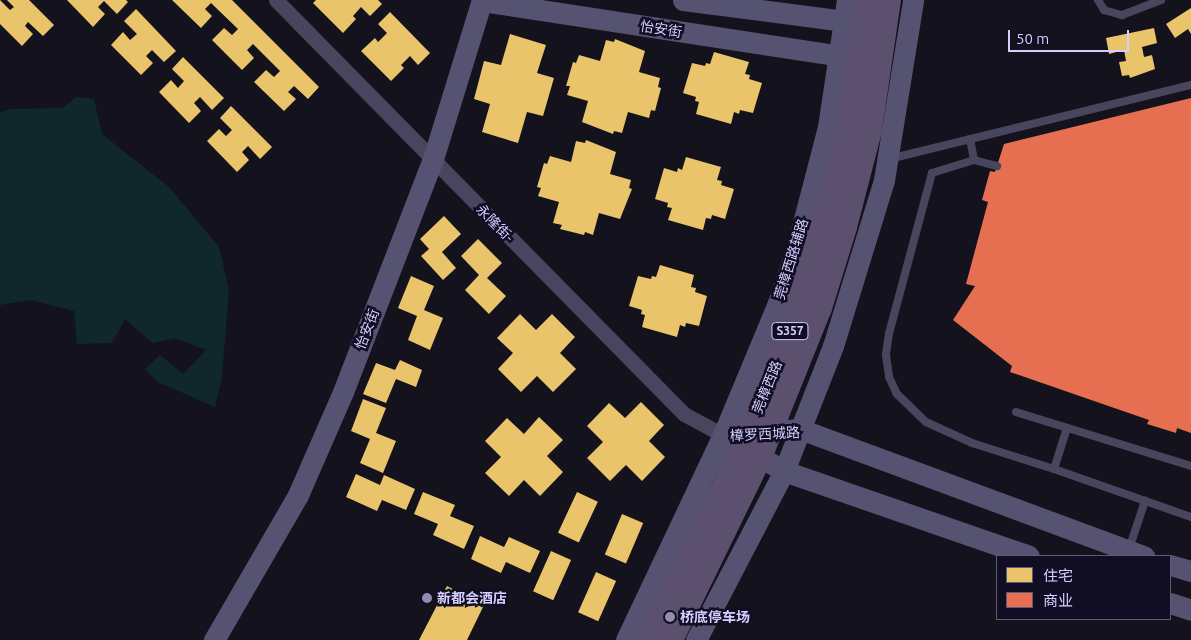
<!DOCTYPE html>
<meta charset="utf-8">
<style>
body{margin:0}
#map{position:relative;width:1191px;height:640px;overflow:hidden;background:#14121d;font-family:Ubuntu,"Noto Sans SC",sans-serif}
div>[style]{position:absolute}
.green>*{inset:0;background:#11282a}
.homes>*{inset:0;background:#e9c46a;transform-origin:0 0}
.shops>*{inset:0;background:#e76f51}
.lane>*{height:8px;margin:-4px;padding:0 4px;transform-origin:4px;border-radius:4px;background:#48465e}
.street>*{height:15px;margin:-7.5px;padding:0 7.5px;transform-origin:7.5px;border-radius:7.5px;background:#48465e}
.secondary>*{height:21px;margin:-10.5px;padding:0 10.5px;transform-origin:10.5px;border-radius:10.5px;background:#555371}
.primary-bridge>*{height:24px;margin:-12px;padding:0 12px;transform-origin:12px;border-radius:12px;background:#5c506f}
.dots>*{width:14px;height:14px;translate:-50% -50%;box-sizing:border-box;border:2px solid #110d22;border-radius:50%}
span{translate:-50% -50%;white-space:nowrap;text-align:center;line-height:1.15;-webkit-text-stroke:5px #110d22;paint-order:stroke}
.shield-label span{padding:1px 4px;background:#110d22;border:1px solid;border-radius:4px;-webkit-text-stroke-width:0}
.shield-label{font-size:12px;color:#d5ceff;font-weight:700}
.street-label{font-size:14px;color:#d5ceff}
.poi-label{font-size:14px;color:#d5ceff;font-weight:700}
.left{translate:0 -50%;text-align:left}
.legend{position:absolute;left:996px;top:555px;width:175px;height:65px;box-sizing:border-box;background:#110d22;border:1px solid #5f5a7a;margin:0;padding:6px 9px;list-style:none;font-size:15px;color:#d5ceff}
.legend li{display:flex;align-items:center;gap:10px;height:25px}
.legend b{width:25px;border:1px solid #5f5a7a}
.scale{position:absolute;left:1008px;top:30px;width:121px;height:22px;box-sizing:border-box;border:2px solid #d5ceff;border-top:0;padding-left:6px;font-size:15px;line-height:18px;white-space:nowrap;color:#d5ceff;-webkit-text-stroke:4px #110d22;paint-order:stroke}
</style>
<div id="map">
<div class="green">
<div style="clip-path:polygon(76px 97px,94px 99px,102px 134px,169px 187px,219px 247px,229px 291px,222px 376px,215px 407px,158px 382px,145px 369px,160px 355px,183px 374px,206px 350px,175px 338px,153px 343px,125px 319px,112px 343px,77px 344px,74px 311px,31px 300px,0 305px,0 113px,10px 109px,63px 108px)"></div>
</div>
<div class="homes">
<div style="clip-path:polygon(0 0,10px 10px,14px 7px,7px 0,29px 0,54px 25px,43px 36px,28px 22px,25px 26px,33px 34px,22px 46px,0 24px)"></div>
<div style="clip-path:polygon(67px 0,126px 0,128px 2px,117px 14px,104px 1px,98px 7px,105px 14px,93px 27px)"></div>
<div style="clip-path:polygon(172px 0,232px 0,319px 87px,308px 99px,294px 86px,288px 92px,296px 99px,284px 111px,254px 82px,266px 70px,274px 77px,280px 71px,253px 44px,247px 50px,254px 58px,242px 70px,212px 40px,224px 28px,232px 35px,238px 29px,211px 3px,205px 9px,212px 16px,201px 28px)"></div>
<div style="clip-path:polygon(316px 0,378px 0,382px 4px,370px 16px,361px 7px,353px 16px,356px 19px,343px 33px,313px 3px)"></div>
<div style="clip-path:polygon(1191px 8px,1191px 34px,1188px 29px,1175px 38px,1166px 24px)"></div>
<div style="clip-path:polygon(136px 9px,176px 51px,164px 62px,152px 50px,146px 56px,153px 63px,141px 75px,111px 45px,123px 32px,130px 40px,137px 34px,124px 21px)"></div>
<div style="clip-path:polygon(390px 12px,430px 53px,418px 65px,410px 56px,401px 65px,404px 68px,391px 81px,361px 51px,375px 38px,378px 42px,387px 33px,378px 24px)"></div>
<div style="clip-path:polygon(1154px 28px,1157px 43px,1142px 47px,1144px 57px,1152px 55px,1155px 69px,1130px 78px,1129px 75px,1122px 76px,1119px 62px,1126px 61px,1124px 50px,1109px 54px,1106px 38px)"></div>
<div style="clip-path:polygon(510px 34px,546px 45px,537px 73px,554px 78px,543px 116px,527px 112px,518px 143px,482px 132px,490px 104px,474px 99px,484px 61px,501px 65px)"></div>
<div style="clip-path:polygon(615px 39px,645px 51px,639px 72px,660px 78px,658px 87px,661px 88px,655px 111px,651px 110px,649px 118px,628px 112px,622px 133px,614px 131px,613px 134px,582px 122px,588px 101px,567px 95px,570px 86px,566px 86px,573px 62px,576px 63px,579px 55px,600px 61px,606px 40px,614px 42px)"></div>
<div style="clip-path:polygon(714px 52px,749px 62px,745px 74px,750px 75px,749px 79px,762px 83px,753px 113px,740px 110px,739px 114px,734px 112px,731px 124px,696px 114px,699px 102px,695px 101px,696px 97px,683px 93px,692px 63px,705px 66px,706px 63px,710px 64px)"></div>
<div style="clip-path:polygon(183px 57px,224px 98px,212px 110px,200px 97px,194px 103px,201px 111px,189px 123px,159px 92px,171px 80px,178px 88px,184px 81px,172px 69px)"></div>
<div style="clip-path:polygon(231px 106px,272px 147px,260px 159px,248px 146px,242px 152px,249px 160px,237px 172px,207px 141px,219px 129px,226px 136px,232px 130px,220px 118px)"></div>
<div style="clip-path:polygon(586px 140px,616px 152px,610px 174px,631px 180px,629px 188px,632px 189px,620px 219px,599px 213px,593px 235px,585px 232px,584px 235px,560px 229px,562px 225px,553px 223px,559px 202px,538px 196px,541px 188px,537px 187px,544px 163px,547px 164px,550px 156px,571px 162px,576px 141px,585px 143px)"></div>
<div style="clip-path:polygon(686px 157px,721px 167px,717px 180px,722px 181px,721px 185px,734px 189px,725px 219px,712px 215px,711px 219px,706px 218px,703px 230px,668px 220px,672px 208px,667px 207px,668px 203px,655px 199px,664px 168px,677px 172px,678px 168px,682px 170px)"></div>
<div style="clip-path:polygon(444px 216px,461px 234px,442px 252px,456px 268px,443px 280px,421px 256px,429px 249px,420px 239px)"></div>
<div style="clip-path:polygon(478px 239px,502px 263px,487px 278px,506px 296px,489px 314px,465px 290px,479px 275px,461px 256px)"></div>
<div style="clip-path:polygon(660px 265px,694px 275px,691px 287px,696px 288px,695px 292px,707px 296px,699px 326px,686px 323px,685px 327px,680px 325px,677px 337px,642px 327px,645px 315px,641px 314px,642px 310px,629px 306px,638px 276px,651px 279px,652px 276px,656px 277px)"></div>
<div style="clip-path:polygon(411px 276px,434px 286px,424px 310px,443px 318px,430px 350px,408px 340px,417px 316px,398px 308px)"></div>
<div style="clip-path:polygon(520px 314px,536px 330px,552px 314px,575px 337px,560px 353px,576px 369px,553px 392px,537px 376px,521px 392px,498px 369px,513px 353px,497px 338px)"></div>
<div style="clip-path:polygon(400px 360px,422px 370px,416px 387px,396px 379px,386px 403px,363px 394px,376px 363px,395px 370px)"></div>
<div style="clip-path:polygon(363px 399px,386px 408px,376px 433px,396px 441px,383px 473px,360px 463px,370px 439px,351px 431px)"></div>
<div style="clip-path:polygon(641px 402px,664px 425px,649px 441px,665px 457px,642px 481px,626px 465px,610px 481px,587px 458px,603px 442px,587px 426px,609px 403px,625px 418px)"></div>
<div style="clip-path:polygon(539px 417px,563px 440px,547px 456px,563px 472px,540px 496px,524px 480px,509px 496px,485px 473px,501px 457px,485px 441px,507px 418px,524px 434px)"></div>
<div style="clip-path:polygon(356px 474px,380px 485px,384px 475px,415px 489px,406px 510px,382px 500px,377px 511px,346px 497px)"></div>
<div style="clip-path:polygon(423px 492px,455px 505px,450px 516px,474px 526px,464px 549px,433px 535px,438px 524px,414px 514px)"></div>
<div style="left:577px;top:492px;width:23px;height:45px;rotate:25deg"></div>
<div style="left:622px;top:514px;width:23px;height:44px;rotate:23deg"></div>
<div style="clip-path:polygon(480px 536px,504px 547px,509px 537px,540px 551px,530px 573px,506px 562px,501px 573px,471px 559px)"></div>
<div style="left:551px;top:551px;width:22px;height:44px;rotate:24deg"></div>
<div style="left:596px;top:572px;width:22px;height:44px;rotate:24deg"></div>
<div style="clip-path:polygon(447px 586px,484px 605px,467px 640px,419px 640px)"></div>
</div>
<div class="shops">
<div style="clip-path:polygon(1191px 98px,1191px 433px,1177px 428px,1176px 433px,1147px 424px,1149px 420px,1010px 372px,1012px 366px,953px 320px,975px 286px,966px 284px,988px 202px,982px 200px,990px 171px,995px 172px,1004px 144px)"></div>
</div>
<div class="lane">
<div style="left:1098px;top:0;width:12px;rotate:59deg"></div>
<div style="left:1104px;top:10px;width:19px;rotate:16deg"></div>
<div style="left:1122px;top:15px;width:42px;rotate:-21deg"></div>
<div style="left:970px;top:139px;width:21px;rotate:79deg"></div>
<div style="left:974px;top:160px;width:44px;rotate:162.8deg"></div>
<div style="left:932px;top:173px;width:166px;rotate:105deg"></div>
<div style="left:889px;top:333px;width:22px;rotate:98deg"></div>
<div style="left:886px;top:355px;width:22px;rotate:82deg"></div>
<div style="left:889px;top:377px;width:19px;rotate:65deg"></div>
<div style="left:897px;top:394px;width:40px;rotate:44deg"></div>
<div style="left:926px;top:422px;width:51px;rotate:24.5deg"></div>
<div style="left:972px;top:443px;width:86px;rotate:17.6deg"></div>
<div style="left:1054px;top:469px;width:43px;rotate:-72.4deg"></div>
<div style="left:889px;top:159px;width:311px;rotate:-13.8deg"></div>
<div style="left:974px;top:160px;width:24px;rotate:15deg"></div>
<div style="left:1016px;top:412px;width:183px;rotate:17.1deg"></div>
<div style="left:1054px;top:469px;width:145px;rotate:19.3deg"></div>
<div style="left:1129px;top:549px;width:51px;rotate:-71.6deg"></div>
</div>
<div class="street">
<div style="left:276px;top:0;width:581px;rotate:45.42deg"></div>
<div style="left:684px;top:414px;width:44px;rotate:28.3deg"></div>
</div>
<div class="secondary">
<div style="left:683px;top:0;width:163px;rotate:7.4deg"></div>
<div style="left:482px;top:1px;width:363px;rotate:8.7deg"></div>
<div style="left:787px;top:430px;width:13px;rotate:-4deg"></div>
<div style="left:800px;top:429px;width:367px;rotate:20.3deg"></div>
<div style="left:745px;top:448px;width:45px;rotate:30.5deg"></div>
<div style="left:784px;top:471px;width:259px;rotate:19.1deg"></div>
<div style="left:1170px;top:565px;width:22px;rotate:16deg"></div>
<div style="left:1170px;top:603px;width:22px;rotate:18deg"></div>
<div style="left:214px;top:640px;width:168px;rotate:-59.9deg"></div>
<div style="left:298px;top:495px;width:112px;rotate:-66.4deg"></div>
<div style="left:343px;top:392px;width:250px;rotate:-68.9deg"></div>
<div style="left:433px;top:159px;width:166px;rotate:-72.9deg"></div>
<div style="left:626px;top:640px;width:227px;rotate:-64.7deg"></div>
<div style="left:723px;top:435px;width:143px;rotate:-67.4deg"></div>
<div style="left:778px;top:303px;width:60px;rotate:-71.6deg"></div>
<div style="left:797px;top:246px;width:123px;rotate:-75.4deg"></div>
<div style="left:828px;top:127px;width:128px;rotate:-81.5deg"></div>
<div style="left:696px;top:640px;width:191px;rotate:-62.5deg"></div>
<div style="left:784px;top:471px;width:134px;rotate:-68.6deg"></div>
<div style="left:833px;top:346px;width:174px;rotate:-72.9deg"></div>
<div style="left:884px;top:180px;width:182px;rotate:-80.8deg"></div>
</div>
<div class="primary-bridge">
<div style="left:646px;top:640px;width:174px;rotate:-63deg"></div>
<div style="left:725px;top:485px;width:168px;rotate:-67.2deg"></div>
<div style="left:790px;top:330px;width:165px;rotate:-73.4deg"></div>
<div style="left:837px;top:172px;width:60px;rotate:-77.6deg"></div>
<div style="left:850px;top:113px;width:114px;rotate:-81.9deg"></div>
<div style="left:671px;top:640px;width:198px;rotate:-64deg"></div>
<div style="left:758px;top:462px;width:166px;rotate:-68.1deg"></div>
<div style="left:820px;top:308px;width:85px;rotate:-72.8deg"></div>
<div style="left:845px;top:227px;width:100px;rotate:-75.5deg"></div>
<div style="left:870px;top:130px;width:131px;rotate:-81.7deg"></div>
</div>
<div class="dots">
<div style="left:427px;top:598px;background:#918cb0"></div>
<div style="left:670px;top:617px;background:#918cb0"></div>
</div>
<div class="shield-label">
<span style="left:790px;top:331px">S357</span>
</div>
<div class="street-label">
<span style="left:661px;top:29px;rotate:9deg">怡安街</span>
<span style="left:495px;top:223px;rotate:45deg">永隆街-</span>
<span style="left:791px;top:259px;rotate:-73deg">莞樟西路辅路</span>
<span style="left:367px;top:329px;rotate:-69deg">怡安街</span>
<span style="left:767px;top:387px;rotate:-68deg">莞樟西路</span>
<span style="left:765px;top:434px;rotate:-3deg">樟罗西城路</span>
</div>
<div class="poi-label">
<span class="left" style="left:437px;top:598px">新都会酒店</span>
<span class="left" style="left:680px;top:617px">桥底停车场</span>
</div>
<ul class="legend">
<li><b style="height:14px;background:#e9c46a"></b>住宅</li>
<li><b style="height:14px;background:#e76f51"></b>商业</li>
</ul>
<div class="scale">50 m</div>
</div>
